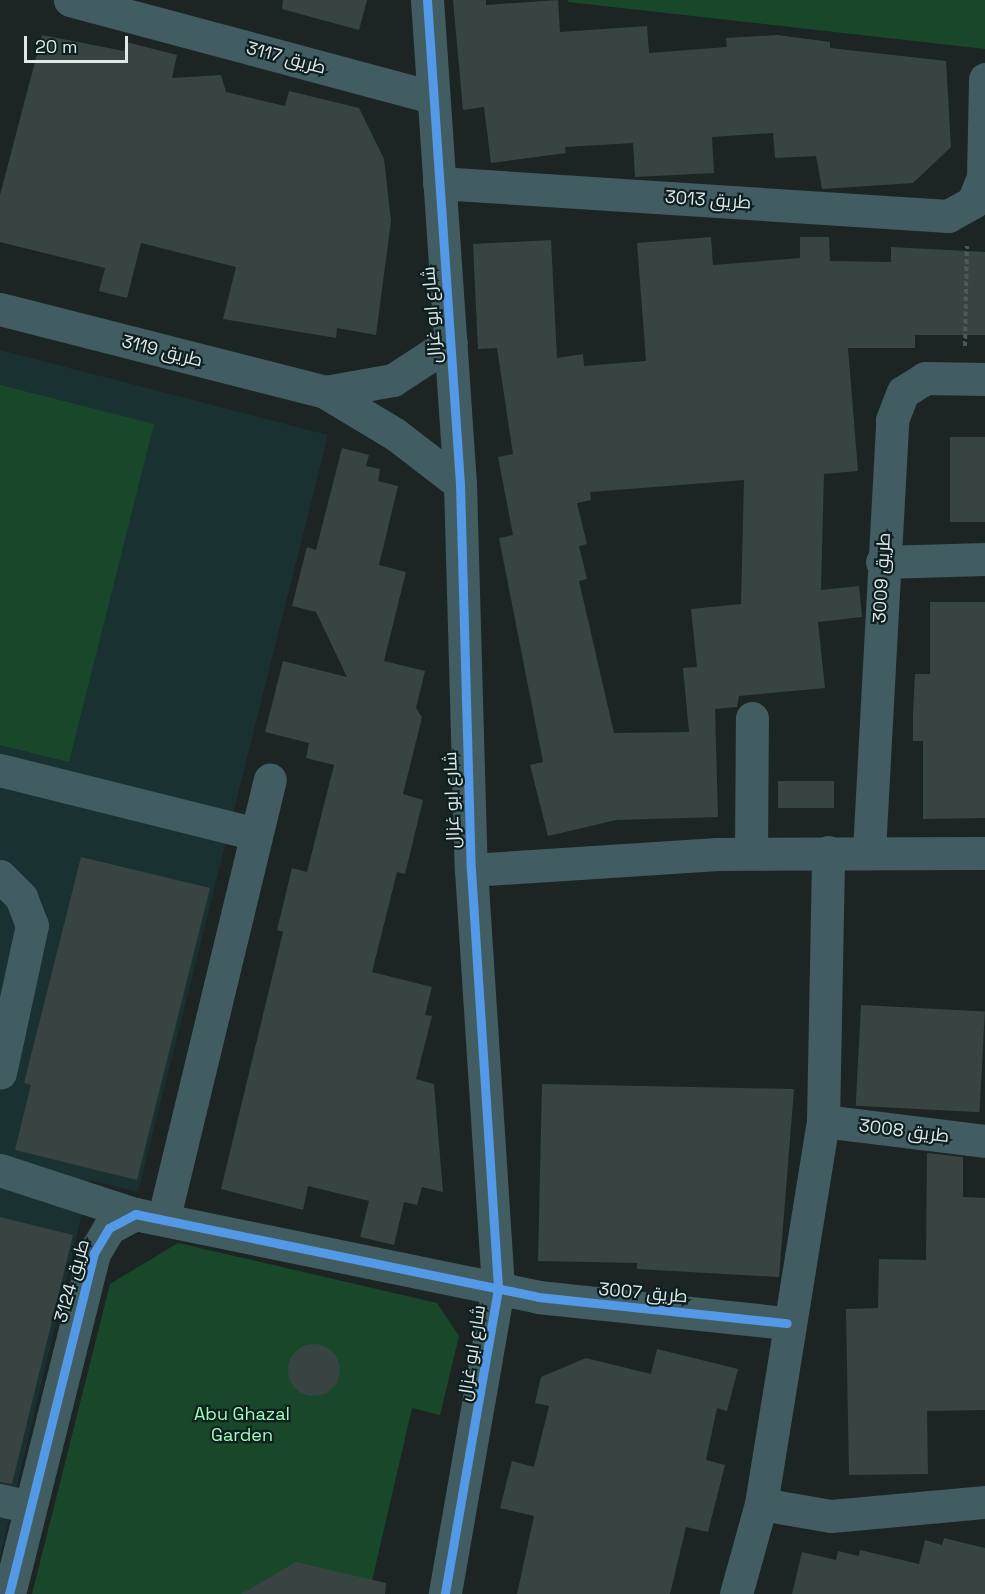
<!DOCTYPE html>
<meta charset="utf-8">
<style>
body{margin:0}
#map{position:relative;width:985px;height:1594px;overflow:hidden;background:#1c2524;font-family:"Space Grotesk",Cairo,sans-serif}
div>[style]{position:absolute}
.built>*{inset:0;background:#193130}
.green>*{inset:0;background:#184829}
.building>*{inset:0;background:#384442;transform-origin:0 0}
.round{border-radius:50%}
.path>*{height:4px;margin-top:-2px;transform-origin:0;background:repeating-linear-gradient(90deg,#475b5d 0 4.5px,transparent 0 7.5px)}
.minor>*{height:33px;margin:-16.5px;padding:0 16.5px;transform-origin:16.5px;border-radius:16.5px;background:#425d62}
.cycleway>*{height:9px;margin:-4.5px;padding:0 4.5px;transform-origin:4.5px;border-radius:4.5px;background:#5399e6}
span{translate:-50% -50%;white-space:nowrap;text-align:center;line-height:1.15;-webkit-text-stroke:4.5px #0e1f1f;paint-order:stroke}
.street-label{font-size:18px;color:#dee9e8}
.park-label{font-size:18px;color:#a1fbb8}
.scale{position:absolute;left:24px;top:36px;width:104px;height:27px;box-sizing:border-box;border:3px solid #dee9e8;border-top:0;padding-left:8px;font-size:18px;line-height:21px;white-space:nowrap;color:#dee9e8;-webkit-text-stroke:4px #0e1f1f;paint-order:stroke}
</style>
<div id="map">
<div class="built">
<div style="clip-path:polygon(0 350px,328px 435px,138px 1192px,90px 1180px,0 1557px)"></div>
</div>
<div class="green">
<div style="clip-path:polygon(568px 0,985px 0,985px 49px,568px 2px)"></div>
<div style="clip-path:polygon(0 385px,154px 424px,69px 762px,0 745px)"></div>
<div style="clip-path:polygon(178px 1243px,437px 1303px,459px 1336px,440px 1415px,412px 1408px,369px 1594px,32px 1594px,110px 1284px)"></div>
</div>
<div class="building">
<div style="clip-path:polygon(283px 0,367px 0,359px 30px,282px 9px)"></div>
<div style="clip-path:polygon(453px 0,486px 0,486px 5px,558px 0,560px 32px,647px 26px,649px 53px,727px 47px,726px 38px,777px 35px,830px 42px,830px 48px,946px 61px,951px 147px,913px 183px,822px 189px,816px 156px,775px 158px,773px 133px,712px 137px,714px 173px,635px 177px,633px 143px,565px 147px,566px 153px,491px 163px,484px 107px,463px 110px)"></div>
<div style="clip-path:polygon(42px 35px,124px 51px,126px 42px,177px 55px,172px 78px,221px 75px,226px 92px,285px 106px,289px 91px,359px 108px,384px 159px,391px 221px,376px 335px,337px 328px,336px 338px,223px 319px,236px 267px,141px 243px,127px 298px,99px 291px,105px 268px,0 242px,0 195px)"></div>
<div style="clip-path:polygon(evenodd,711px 237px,713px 265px,800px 258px,800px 237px,829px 237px,830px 261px,891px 262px,891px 247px,985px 252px,985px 335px,915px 335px,915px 348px,848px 348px,858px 471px,824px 474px,821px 590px,859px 586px,862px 617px,818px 622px,825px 688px,739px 696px,737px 707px,715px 709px,718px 817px,616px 820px,548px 836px,530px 765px,543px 762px,499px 538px,513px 535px,498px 457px,513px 454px,497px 348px,478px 349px,473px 244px,551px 240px,557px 358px,583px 354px,584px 366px,646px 361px,637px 243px,711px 237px,744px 480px,741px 604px,691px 609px,697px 667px,683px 668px,689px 732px,614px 733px,579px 581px,587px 579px,579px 546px,587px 544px,577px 503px,591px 500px,590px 492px,744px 480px)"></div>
<div style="left:950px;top:437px;width:35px;height:85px"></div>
<div style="clip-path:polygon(342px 448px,369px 455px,366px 466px,380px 469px,378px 481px,398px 486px,379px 565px,406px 572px,384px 661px,425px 671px,416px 708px,422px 717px,403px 794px,423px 800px,405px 874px,397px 872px,372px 972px,432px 987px,425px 1015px,432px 1016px,416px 1079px,434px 1084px,443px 1192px,422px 1187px,417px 1205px,404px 1202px,394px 1245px,360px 1237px,369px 1201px,308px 1186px,303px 1210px,221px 1189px,283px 932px,277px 930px,292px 868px,307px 872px,334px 765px,306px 758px,309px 743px,265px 732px,283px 661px,347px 677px,316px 612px,292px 606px,307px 547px,316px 550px)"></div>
<div style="clip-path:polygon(930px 602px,985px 602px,985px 818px,923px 819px,923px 741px,913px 741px,913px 714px,915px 674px,930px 674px)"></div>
<div style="left:834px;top:781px;width:27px;height:56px;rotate:90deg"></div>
<div style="clip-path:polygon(81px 857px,210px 888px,137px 1180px,15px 1150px,31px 1085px,24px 1083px)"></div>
<div style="left:861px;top:1005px;width:124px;height:101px;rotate:3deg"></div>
<div style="clip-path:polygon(542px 1084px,794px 1089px,779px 1277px,637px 1269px,637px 1263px,538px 1261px)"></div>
<div style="clip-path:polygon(927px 1153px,963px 1157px,963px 1197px,985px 1198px,985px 1410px,927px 1411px,928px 1474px,849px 1475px,846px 1309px,878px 1308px,879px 1259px,926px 1260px)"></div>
<div style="clip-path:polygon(0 1217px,73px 1235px,12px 1484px,0 1482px)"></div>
<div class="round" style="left:288px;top:1344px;width:52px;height:52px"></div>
<div style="clip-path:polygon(657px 1349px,738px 1369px,727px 1411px,717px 1408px,706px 1460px,725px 1465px,708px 1532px,686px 1527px,670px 1594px,517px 1594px,534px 1516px,500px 1508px,512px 1461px,534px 1467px,549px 1406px,535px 1403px,541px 1377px,586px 1358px,651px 1374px)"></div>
<div style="clip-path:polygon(944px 1538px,985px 1548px,985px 1594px,792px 1594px,802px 1552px,836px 1560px,838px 1551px,859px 1556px,860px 1550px,919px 1564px,925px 1540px,942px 1545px)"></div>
<div style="clip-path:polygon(296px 1562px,386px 1583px,385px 1594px,241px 1594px)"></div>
</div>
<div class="path">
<div style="left:965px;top:346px;width:100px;rotate:-88.9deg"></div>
</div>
<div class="minor">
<div style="left:70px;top:0;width:376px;rotate:15deg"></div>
<div style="left:427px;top:0;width:485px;rotate:86.1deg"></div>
<div style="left:460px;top:484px;width:386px;rotate:88.4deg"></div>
<div style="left:471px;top:870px;width:420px;rotate:86.3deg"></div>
<div style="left:498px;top:1289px;width:310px;rotate:99.9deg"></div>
<div style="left:439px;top:183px;width:510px;rotate:3.71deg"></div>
<div style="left:948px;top:216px;width:29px;rotate:-29deg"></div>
<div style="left:973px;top:202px;width:27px;rotate:-68deg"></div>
<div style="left:983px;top:177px;width:98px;rotate:-88.8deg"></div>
<div style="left:0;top:309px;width:335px;rotate:14.3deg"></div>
<div style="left:325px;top:392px;width:82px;rotate:31deg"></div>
<div style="left:395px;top:434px;width:82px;rotate:37.6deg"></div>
<div style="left:325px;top:392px;width:69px;rotate:-10deg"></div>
<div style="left:393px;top:380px;width:69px;rotate:-33.2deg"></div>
<div style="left:882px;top:562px;width:103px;rotate:-1.7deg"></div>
<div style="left:0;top:770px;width:264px;rotate:14deg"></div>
<div style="left:869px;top:851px;width:432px;rotate:-86.9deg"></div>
<div style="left:892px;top:420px;width:30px;rotate:-69deg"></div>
<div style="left:903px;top:392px;width:26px;rotate:-32deg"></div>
<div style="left:925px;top:378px;width:60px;rotate:1deg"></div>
<div style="left:751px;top:853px;width:135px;rotate:-89.6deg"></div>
<div style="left:471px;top:870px;width:247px;rotate:-3.7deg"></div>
<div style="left:717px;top:854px;width:268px;rotate:-0.2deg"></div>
<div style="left:0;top:876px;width:30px;rotate:45deg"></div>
<div style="left:21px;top:897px;width:30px;rotate:69deg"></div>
<div style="left:32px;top:925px;width:151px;rotate:102.2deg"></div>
<div style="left:823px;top:1121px;width:163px;rotate:7deg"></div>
<div style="left:0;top:1170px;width:142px;rotate:18.1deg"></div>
<div style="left:164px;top:1217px;width:450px;rotate:-76.4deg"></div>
<div style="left:0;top:1500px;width:31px;rotate:13deg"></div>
<div style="left:761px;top:1504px;width:71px;rotate:9.7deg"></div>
<div style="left:831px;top:1516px;width:155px;rotate:-5.2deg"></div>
<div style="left:9px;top:1594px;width:351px;rotate:-76deg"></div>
<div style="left:94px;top:1253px;width:29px;rotate:-59deg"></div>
<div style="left:109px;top:1228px;width:30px;rotate:-28deg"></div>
<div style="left:135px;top:1214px;width:411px;rotate:11.6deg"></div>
<div style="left:538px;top:1297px;width:250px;rotate:6deg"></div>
<div style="left:736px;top:1594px;width:93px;rotate:-74.5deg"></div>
<div style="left:761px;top:1504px;width:388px;rotate:-80.8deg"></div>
<div style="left:823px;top:1121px;width:269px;rotate:-88.9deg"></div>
</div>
<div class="cycleway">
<div style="left:427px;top:0;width:485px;rotate:86.1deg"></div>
<div style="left:460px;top:484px;width:386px;rotate:88.4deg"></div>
<div style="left:471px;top:870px;width:420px;rotate:86.3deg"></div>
<div style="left:498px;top:1289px;width:310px;rotate:99.9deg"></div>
<div style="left:9px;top:1594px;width:351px;rotate:-76deg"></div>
<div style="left:94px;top:1253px;width:29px;rotate:-59deg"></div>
<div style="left:109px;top:1228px;width:30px;rotate:-28deg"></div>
<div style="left:135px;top:1214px;width:411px;rotate:11.6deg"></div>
<div style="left:538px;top:1297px;width:250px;rotate:6deg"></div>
</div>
<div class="street-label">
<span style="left:286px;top:58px;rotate:15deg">طريق 3117</span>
<span style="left:708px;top:200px;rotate:4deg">طريق 3013</span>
<span style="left:432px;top:315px;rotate:-94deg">شارع ابو غزال</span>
<span style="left:162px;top:351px;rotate:14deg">طريق 3119</span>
<span style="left:882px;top:578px;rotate:-87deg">طريق 3009</span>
<span style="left:452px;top:800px;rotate:-92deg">شارع ابو غزال</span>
<span style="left:904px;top:1131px;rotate:7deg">طريق 3008</span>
<span style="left:72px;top:1281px;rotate:-74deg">طريق 3124</span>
<span style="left:643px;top:1293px;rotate:5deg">طريق 3007</span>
<span style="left:472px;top:1353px;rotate:-81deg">شارع ابو غزال</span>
</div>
<div class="park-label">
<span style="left:242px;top:1425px">Abu Ghazal<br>Garden</span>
</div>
<div class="scale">20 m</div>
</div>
